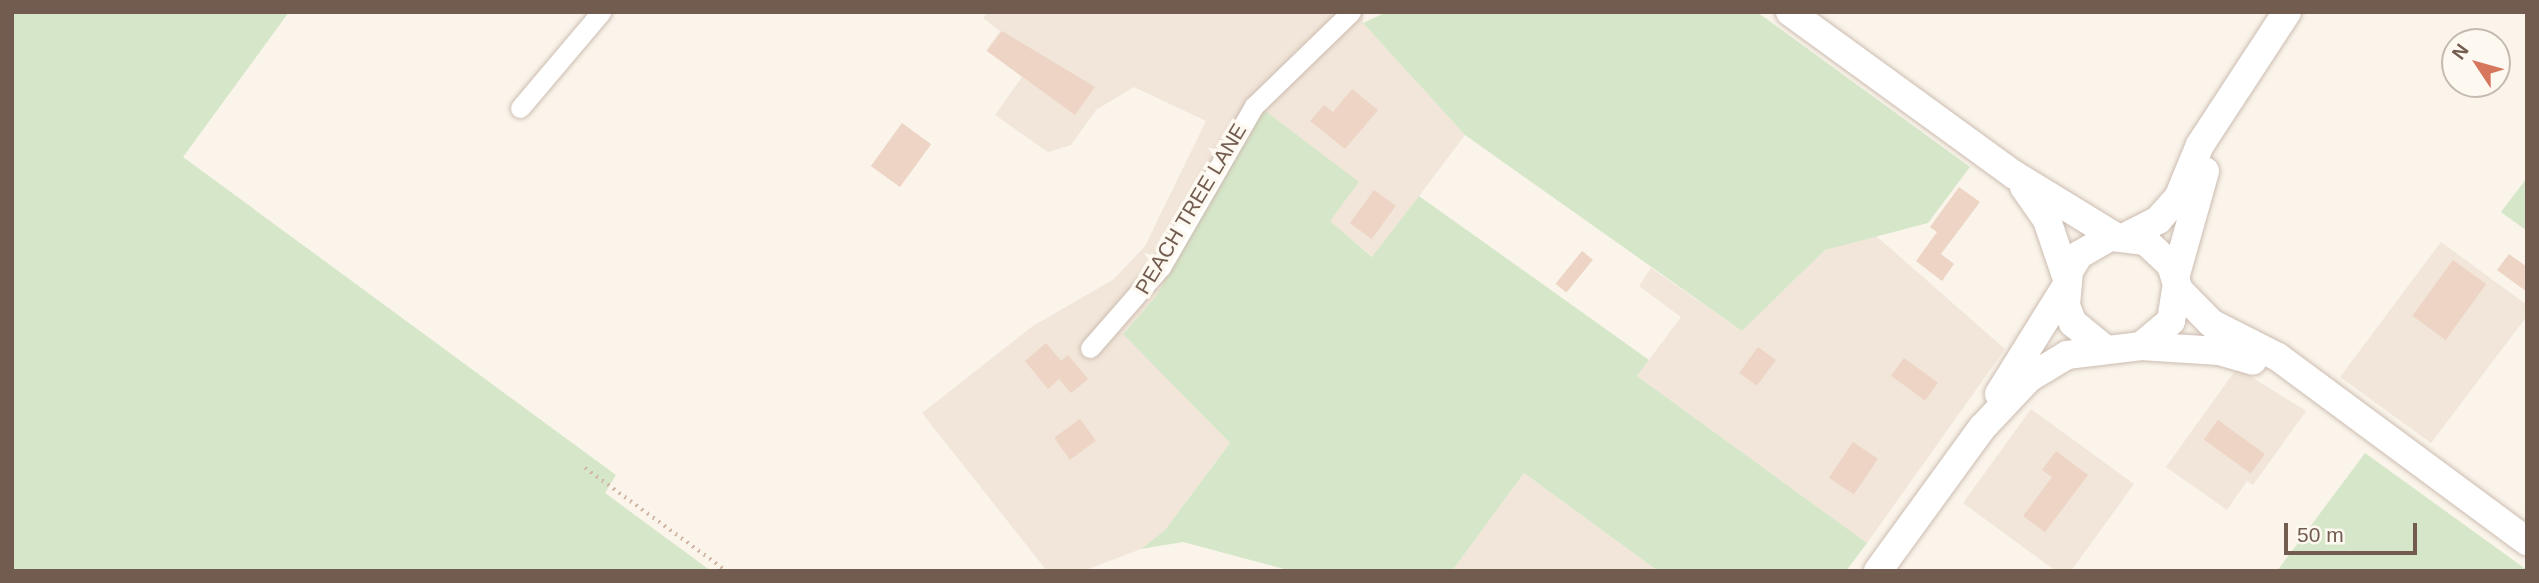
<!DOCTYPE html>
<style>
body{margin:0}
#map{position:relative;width:2539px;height:583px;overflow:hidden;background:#faf4ea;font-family:Arial,sans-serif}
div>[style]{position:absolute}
.residential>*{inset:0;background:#f1e6d9}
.green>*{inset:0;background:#d6e7c9}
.building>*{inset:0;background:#edd4c4;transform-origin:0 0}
.path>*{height:3.5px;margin-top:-1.75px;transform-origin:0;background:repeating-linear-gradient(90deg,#d2b7a7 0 2px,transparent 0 7px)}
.roads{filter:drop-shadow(0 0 2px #ccbcb1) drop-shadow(0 0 2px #ccbcb1)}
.street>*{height:19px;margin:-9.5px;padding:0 9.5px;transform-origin:9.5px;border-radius:9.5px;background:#fff}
.secondary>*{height:28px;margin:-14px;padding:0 14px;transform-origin:14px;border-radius:14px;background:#fff}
span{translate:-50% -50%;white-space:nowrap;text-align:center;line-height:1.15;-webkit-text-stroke:7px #fdf8f0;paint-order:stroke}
.street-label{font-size:21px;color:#725c50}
.frame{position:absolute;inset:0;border:14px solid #725c50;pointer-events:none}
.north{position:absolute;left:2441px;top:28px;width:70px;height:70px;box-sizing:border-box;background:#fdf8f0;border:2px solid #c5bab0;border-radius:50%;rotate:306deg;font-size:19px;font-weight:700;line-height:28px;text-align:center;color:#725c50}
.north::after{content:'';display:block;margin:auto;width:24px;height:32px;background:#d6775d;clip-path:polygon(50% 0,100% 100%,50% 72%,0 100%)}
.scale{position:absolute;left:2284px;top:523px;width:133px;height:32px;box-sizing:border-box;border:4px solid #725c50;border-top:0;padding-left:9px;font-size:21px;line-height:24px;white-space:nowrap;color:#725c50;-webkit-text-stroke:5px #fdf8f0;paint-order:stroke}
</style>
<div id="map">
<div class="residential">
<div style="clip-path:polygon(988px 12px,1363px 12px,1363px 23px,1465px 135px,1373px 257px,1329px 221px,1359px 182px,1157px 295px,1123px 333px,1230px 443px,1165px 530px,1141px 549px,1083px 571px,1047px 571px,922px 413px,1033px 326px,1114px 279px,1145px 246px,1206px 121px,1134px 87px,1096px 110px,1071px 145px,1048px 152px,995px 115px,1022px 77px,986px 50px,1000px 31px,983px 18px)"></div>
<div style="clip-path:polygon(1875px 235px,2005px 349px,1867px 543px,1637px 376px,1681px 317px,1639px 286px,1651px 268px,1742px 331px,1825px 250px)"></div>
<div style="clip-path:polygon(2441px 242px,2527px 305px,2527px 316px,2431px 443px,2340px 377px)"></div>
<div style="clip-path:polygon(2237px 368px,2306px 411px,2253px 485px,2247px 481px,2227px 510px,2166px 467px)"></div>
<div style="clip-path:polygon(2031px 409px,2134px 484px,2071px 571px,2056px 571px,1963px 503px)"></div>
<div style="clip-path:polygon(1524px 473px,1658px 571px,1452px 571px)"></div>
</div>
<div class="green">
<div style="clip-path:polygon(12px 12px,289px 12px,183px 157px,616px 475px,605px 493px,711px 571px,12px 571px)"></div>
<div style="clip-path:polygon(1387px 12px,1757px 12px,1970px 167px,1928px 223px,1825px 250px,1742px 331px,1465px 135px,1363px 23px)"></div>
<div style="clip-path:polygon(1264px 110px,1359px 182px,1330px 221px,1372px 257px,1419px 196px,1649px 360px,1637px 376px,1867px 543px,1846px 571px,1658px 571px,1524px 473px,1452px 571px,1292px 571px,1183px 542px,1141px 549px,1165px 530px,1230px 443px,1123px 334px,1157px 295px,1241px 140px)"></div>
<div style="clip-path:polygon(2526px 179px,2527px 180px,2527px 231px,2501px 212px)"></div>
<div style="clip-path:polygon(2365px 453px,2527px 570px,2527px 571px,2277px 571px)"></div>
</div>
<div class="building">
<div style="clip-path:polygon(1002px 31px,1095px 87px,1075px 115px,987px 51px)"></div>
<div style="clip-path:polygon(1352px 89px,1378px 110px,1345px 149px,1310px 121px,1324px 105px,1333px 112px)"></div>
<div style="left:902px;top:123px;width:36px;height:53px;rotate:36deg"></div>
<div style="clip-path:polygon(1959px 187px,1980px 202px,1941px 254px,1954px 264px,1942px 281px,1916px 261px,1937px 232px,1930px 227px)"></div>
<div style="left:1374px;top:190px;width:27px;height:41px;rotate:36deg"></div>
<div style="left:1582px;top:251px;width:14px;height:42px;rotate:39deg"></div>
<div style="clip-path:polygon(2509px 254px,2527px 267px,2527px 292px,2497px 270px)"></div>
<div style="left:2453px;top:260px;width:41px;height:69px;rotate:36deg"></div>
<div style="clip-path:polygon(1046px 343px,1061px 361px,1068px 355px,1088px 379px,1071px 393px,1059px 379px,1048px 389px,1025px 361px)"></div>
<div style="left:1758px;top:347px;width:22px;height:32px;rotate:36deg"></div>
<div style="left:1904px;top:358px;width:42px;height:22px;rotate:36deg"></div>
<div style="left:1080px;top:419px;width:27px;height:32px;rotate:54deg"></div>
<div style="left:2218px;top:420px;width:58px;height:24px;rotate:36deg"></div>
<div style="left:1853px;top:442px;width:30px;height:43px;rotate:34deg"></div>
<div style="clip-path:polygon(2056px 451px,2088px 475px,2045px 532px,2023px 516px,2052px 477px,2042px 470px)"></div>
</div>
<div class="path">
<div style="left:585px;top:468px;width:175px;rotate:36deg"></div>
</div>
<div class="roads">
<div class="street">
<div style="left:520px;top:108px;width:126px;rotate:-49.8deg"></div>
<div style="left:1090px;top:348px;width:108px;rotate:-48.8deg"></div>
<div style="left:1161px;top:267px;width:186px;rotate:-60deg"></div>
<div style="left:1254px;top:106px;width:135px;rotate:-44.1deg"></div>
</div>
<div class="secondary">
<div style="left:1790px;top:12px;width:276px;rotate:36deg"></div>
<div style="left:2013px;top:174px;width:121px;rotate:31.5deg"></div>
<div style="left:2024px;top:187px;width:40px;rotate:55.1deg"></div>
<div style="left:2047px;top:220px;width:62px;rotate:71.3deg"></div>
<div style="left:2127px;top:236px;width:35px;rotate:-27deg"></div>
<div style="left:2158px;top:220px;width:30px;rotate:-48deg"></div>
<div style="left:2178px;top:198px;width:57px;rotate:-67.5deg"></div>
<div style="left:2200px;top:145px;width:159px;rotate:-56.8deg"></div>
<div style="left:2175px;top:278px;width:111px;rotate:-74.3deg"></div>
<div style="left:2177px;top:288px;width:49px;rotate:45.8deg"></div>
<div style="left:2211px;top:323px;width:75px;rotate:26.9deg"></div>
<div style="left:2278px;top:357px;width:310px;rotate:36.5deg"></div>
<div style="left:2141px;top:346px;width:78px;rotate:3.7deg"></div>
<div style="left:2219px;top:351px;width:35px;rotate:16deg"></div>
<div style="left:1999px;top:394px;width:125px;rotate:-58.1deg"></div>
<div style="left:1878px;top:571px;width:177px;rotate:-54deg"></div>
<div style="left:1982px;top:428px;width:69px;rotate:-46.8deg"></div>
<div style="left:2029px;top:378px;width:44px;rotate:-31.2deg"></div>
<div style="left:2067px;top:355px;width:75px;rotate:-6.9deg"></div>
<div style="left:2141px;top:346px;width:39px;rotate:-40deg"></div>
<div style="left:2171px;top:321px;width:37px;rotate:-81deg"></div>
<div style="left:2177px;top:284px;width:20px;rotate:-108deg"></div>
<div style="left:2171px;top:265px;width:35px;rotate:-137deg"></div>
<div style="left:2145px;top:241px;width:35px;rotate:-173deg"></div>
<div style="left:2110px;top:237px;width:36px;rotate:150deg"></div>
<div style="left:2079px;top:255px;width:19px;rotate:122deg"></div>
<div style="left:2069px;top:271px;width:35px;rotate:95deg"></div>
<div style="left:2066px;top:306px;width:18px;rotate:68deg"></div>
<div style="left:2073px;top:323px;width:38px;rotate:39deg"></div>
</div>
</div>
<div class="street-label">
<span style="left:1191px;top:209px;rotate:-59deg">PEACH TREE LANE</span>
</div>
<div class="frame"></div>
<div class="north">N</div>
<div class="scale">50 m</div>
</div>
